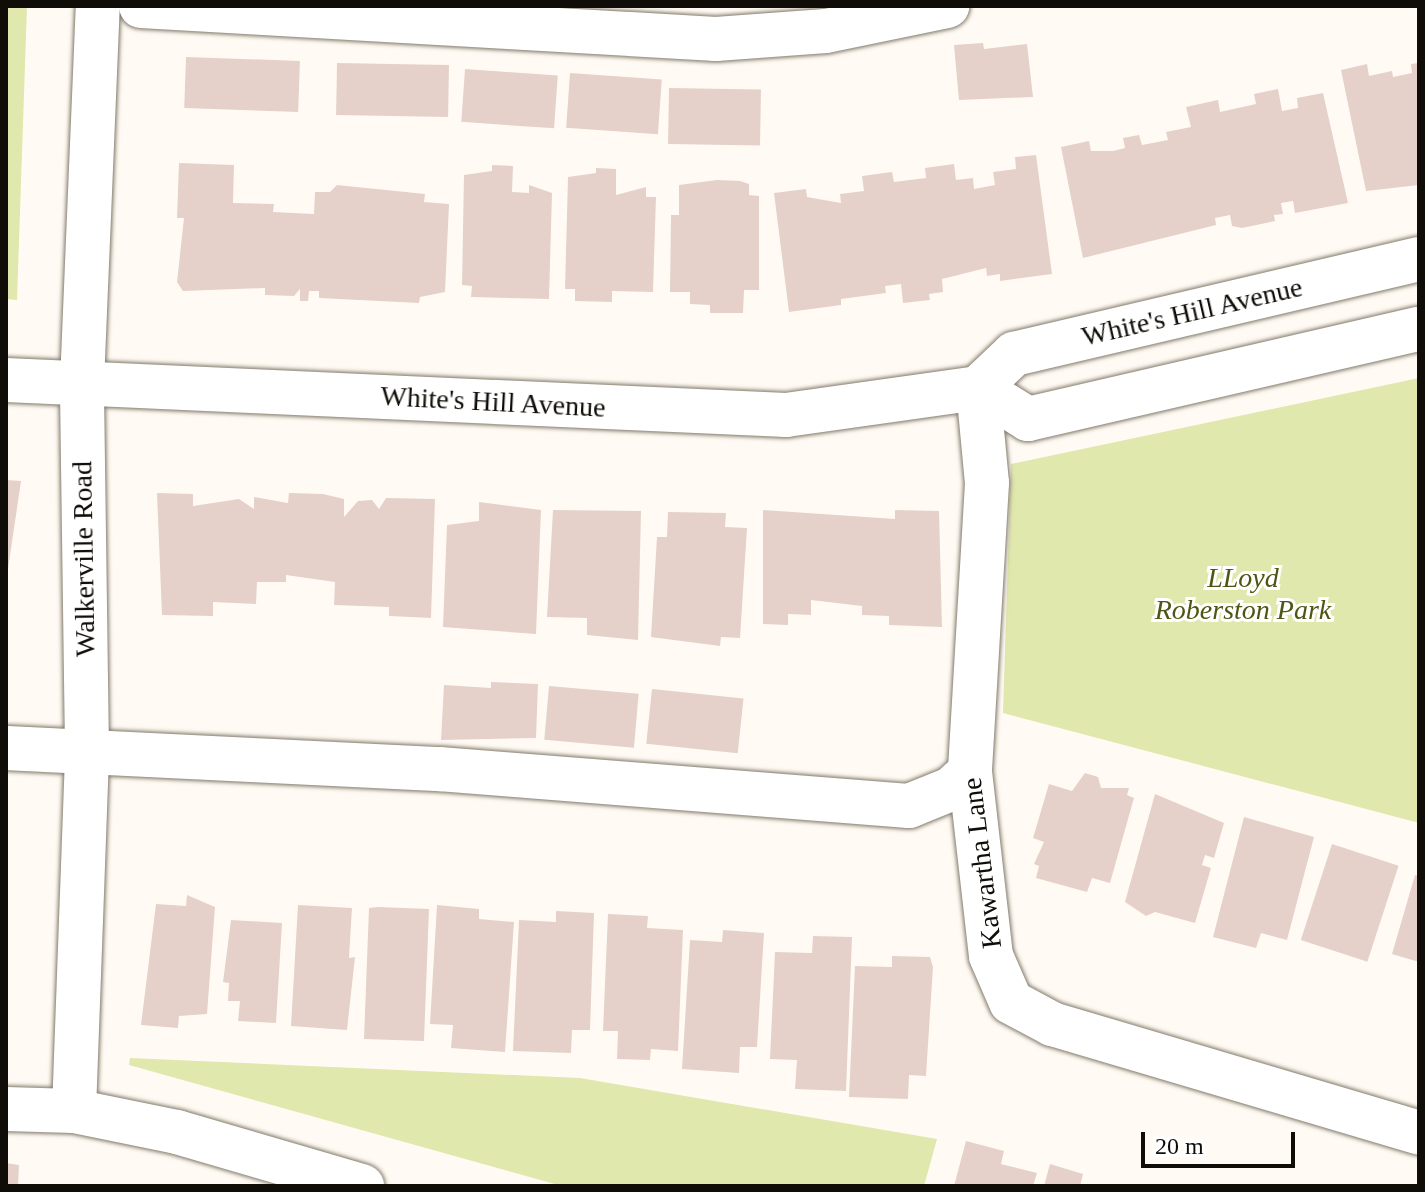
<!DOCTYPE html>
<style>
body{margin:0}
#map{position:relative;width:1425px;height:1192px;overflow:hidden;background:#fffbf4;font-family:"Times New Roman",serif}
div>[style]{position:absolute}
.green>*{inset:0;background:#e0e8ad}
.building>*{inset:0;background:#e5d1c9;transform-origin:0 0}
.roads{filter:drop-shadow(0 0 2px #837a6b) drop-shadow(0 0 2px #837a6b)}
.minor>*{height:44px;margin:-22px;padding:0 22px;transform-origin:22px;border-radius:22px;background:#fff}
span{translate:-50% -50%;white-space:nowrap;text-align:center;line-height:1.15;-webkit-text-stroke:6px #fff;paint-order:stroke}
.street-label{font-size:28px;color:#100d08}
.park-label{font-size:28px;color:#505514;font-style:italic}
.frame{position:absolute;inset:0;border:8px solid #100d08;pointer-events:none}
.scale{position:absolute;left:1141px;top:1132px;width:154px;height:36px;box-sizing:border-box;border:4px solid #100d08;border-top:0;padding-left:10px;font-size:24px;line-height:28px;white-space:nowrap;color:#100d08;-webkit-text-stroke:6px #fff;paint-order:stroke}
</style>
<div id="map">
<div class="green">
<div style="clip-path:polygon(6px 6px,27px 6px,17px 300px,6px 299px)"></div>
<div style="clip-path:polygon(1419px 378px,1419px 823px,1003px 713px,1011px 464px)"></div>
<div style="clip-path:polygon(130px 1058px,580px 1078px,937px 1139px,924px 1186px,562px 1186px,129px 1065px)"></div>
</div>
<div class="building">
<div style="clip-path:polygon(983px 43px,984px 49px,1027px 44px,1033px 97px,959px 100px,954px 45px)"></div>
<div style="left:186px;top:57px;width:114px;height:51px;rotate:2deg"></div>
<div style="left:337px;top:63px;width:112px;height:52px;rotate:1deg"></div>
<div style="clip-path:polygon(1419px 63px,1419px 185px,1366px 191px,1341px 70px,1367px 64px,1369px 76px,1392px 71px,1393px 77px,1412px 73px,1411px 64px)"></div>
<div style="left:465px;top:69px;width:93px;height:53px;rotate:4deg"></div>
<div style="left:570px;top:73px;width:92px;height:55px;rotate:4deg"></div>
<div style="left:669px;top:88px;width:92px;height:56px;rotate:1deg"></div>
<div style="clip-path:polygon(1278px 89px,1282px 111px,1298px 108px,1297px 98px,1323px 93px,1348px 203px,1295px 213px,1293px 201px,1281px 203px,1283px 214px,1274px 215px,1275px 221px,1242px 228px,1232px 226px,1230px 215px,1215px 218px,1216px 225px,1083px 258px,1061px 147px,1089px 141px,1091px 151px,1113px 151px,1125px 148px,1123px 138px,1139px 135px,1142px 145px,1168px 140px,1166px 132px,1191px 127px,1186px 107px,1218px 100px,1220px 112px,1256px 104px,1254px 94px)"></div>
<div style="clip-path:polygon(1036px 155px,1052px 274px,1000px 281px,1000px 274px,987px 276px,986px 268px,942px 279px,943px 292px,929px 294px,930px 300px,903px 303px,901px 284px,885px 286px,886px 293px,841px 299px,841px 305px,789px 312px,774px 193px,806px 189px,807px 197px,841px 203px,840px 194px,864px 191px,862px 176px,892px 172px,894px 182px,926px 178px,925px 168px,954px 164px,956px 180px,973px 178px,974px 189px,995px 185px,993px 172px,1016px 169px,1015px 157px)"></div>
<div style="clip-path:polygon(179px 163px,234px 165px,233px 203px,274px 204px,273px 212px,314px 214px,315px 192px,330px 192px,337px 185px,425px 194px,424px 202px,449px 204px,445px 292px,420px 297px,419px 303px,319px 298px,319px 291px,309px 291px,308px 301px,300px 301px,300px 289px,294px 296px,265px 295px,265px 288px,183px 291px,177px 282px,184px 218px,177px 218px)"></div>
<div style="clip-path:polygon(492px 165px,513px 166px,512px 192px,529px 193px,529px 185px,552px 193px,549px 299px,471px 297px,472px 286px,462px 285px,464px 175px,492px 171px)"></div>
<div style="clip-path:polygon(596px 168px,616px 169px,616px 195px,646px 187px,646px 197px,656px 197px,653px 292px,612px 291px,612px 302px,575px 301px,575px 289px,565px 289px,568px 177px,596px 173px)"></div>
<div style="clip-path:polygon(717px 180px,740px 181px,749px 184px,749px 195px,759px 196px,759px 290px,744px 290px,743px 313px,710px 313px,710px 305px,690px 304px,690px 292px,670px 292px,671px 215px,679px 215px,679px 185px)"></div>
<div style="clip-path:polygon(6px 480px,21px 481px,8px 569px,6px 569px)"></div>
<div style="clip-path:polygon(157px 493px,193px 494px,193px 506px,239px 499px,254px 509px,254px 497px,288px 503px,289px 493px,323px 494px,344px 499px,344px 517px,358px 501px,372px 500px,379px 509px,386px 498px,435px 499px,431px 618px,389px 616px,389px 607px,334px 605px,335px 582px,286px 575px,286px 582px,257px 582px,256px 604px,213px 602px,213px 616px,162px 615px)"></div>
<div style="clip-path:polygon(479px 502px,541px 510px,536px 634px,443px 627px,447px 525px,479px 521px)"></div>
<div style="clip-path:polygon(553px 510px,641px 511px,638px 640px,587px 635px,587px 618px,547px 617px)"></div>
<div style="clip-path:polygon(763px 510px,895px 519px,895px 510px,939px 511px,942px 627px,889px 625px,889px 616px,862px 615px,862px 606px,811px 600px,811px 615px,788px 614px,788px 625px,763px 624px)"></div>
<div style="clip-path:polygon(668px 512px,726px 513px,725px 527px,747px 528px,740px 638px,721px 637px,720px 646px,651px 637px,657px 537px,667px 537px)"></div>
<div style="clip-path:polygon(491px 682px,538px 684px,536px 738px,441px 740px,444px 685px,491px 688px)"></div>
<div style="left:549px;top:686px;width:90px;height:54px;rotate:5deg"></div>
<div style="left:652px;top:689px;width:92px;height:55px;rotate:6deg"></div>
<div style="clip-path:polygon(1085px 773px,1098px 777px,1101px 788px,1129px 788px,1127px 795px,1134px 798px,1110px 883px,1092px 878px,1087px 892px,1036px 878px,1039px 866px,1034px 864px,1044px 842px,1033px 838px,1049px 784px,1072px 791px)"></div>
<div style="clip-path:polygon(1155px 794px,1224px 823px,1214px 858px,1205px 855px,1202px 865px,1211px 868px,1195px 923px,1155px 912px,1146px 916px,1125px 902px)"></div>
<div style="clip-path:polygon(1244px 817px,1314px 837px,1287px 940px,1261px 933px,1256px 948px,1213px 937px)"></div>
<div style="left:1332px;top:844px;width:70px;height:101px;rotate:18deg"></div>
<div style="clip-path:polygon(1415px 875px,1419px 876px,1419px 962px,1392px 954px)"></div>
<div style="clip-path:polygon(187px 895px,215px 907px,207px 1014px,179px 1016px,178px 1028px,141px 1025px,156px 904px,186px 906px)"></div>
<div style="clip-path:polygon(298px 905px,352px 908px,349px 958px,355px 957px,347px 1030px,291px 1026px)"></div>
<div style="clip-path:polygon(437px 905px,479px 909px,479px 919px,514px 922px,505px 1052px,451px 1048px,453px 1025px,430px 1024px)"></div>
<div style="clip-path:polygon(378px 907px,429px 909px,424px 1041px,364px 1039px,369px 908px)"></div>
<div style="clip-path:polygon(556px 911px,594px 913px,590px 1030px,572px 1030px,571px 1053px,513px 1051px,519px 920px,556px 922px)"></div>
<div style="clip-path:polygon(608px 914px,648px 916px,647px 928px,683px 930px,678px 1051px,651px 1049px,650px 1060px,617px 1059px,618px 1031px,603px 1031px)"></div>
<div style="clip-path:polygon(231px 920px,282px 923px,276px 1023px,238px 1021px,240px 1001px,228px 1001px,229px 983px,223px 982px)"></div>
<div style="clip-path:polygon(723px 930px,764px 933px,757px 1047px,740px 1047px,739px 1073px,682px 1069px,690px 940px,722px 942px)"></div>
<div style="clip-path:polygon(813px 936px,852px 937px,846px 1091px,795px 1089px,797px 1060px,770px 1059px,775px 952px,812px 953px)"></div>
<div style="clip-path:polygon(892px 956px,930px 957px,933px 967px,926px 1076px,909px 1075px,908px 1099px,849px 1097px,855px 966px,892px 967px)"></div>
<div style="clip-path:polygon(966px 1141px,1004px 1151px,1001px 1164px,1037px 1173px,1033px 1186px,954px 1186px)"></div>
<div style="clip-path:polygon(6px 1163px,19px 1165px,18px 1186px,6px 1186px)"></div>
<div style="clip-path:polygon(1050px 1164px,1083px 1174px,1080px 1186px,1044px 1186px)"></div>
</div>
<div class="roads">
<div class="minor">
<div style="left:141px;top:6px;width:576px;rotate:3.28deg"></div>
<div style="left:716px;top:39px;width:110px;rotate:-4.2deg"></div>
<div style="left:826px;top:31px;width:124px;rotate:-11.7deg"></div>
<div style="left:6px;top:380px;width:781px;rotate:2.57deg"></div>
<div style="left:786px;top:415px;width:194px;rotate:-8deg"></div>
<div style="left:978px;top:388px;width:50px;rotate:-43.4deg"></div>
<div style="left:1014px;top:354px;width:416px;rotate:-13.2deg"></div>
<div style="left:978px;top:388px;width:95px;rotate:84.6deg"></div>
<div style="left:987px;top:483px;width:289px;rotate:93.4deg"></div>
<div style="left:970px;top:772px;width:185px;rotate:83.5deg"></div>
<div style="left:991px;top:956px;width:50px;rotate:66.5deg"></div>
<div style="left:1011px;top:1002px;width:47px;rotate:28.2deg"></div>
<div style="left:1052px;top:1024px;width:383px;rotate:16.5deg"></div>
<div style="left:978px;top:388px;width:59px;rotate:31.8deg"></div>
<div style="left:1028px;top:419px;width:401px;rotate:-13deg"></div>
<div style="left:6px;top:748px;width:434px;rotate:2.8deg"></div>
<div style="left:439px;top:769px;width:471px;rotate:4.5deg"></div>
<div style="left:909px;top:806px;width:45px;rotate:-22deg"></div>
<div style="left:951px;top:789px;width:25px;rotate:-42deg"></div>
<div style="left:6px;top:1109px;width:68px;rotate:1.7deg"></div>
<div style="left:74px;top:1111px;width:105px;rotate:11.5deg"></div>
<div style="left:177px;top:1132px;width:193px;rotate:16.3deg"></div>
<div style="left:74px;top:1111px;width:361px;rotate:-87.9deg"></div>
<div style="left:87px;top:750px;width:367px;rotate:-90.8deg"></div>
<div style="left:82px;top:383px;width:377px;rotate:-87.6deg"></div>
</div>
</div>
<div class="street-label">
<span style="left:1192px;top:312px;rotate:-13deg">White's Hill Avenue</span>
<span style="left:493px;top:402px;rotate:3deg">White's Hill Avenue</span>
<span style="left:84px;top:559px;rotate:-91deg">Walkerville Road</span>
<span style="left:982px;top:863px;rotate:-97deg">Kawartha Lane</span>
</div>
<div class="park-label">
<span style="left:1243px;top:594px">LLoyd<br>Roberston Park</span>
</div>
<div class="frame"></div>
<div class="scale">20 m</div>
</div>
